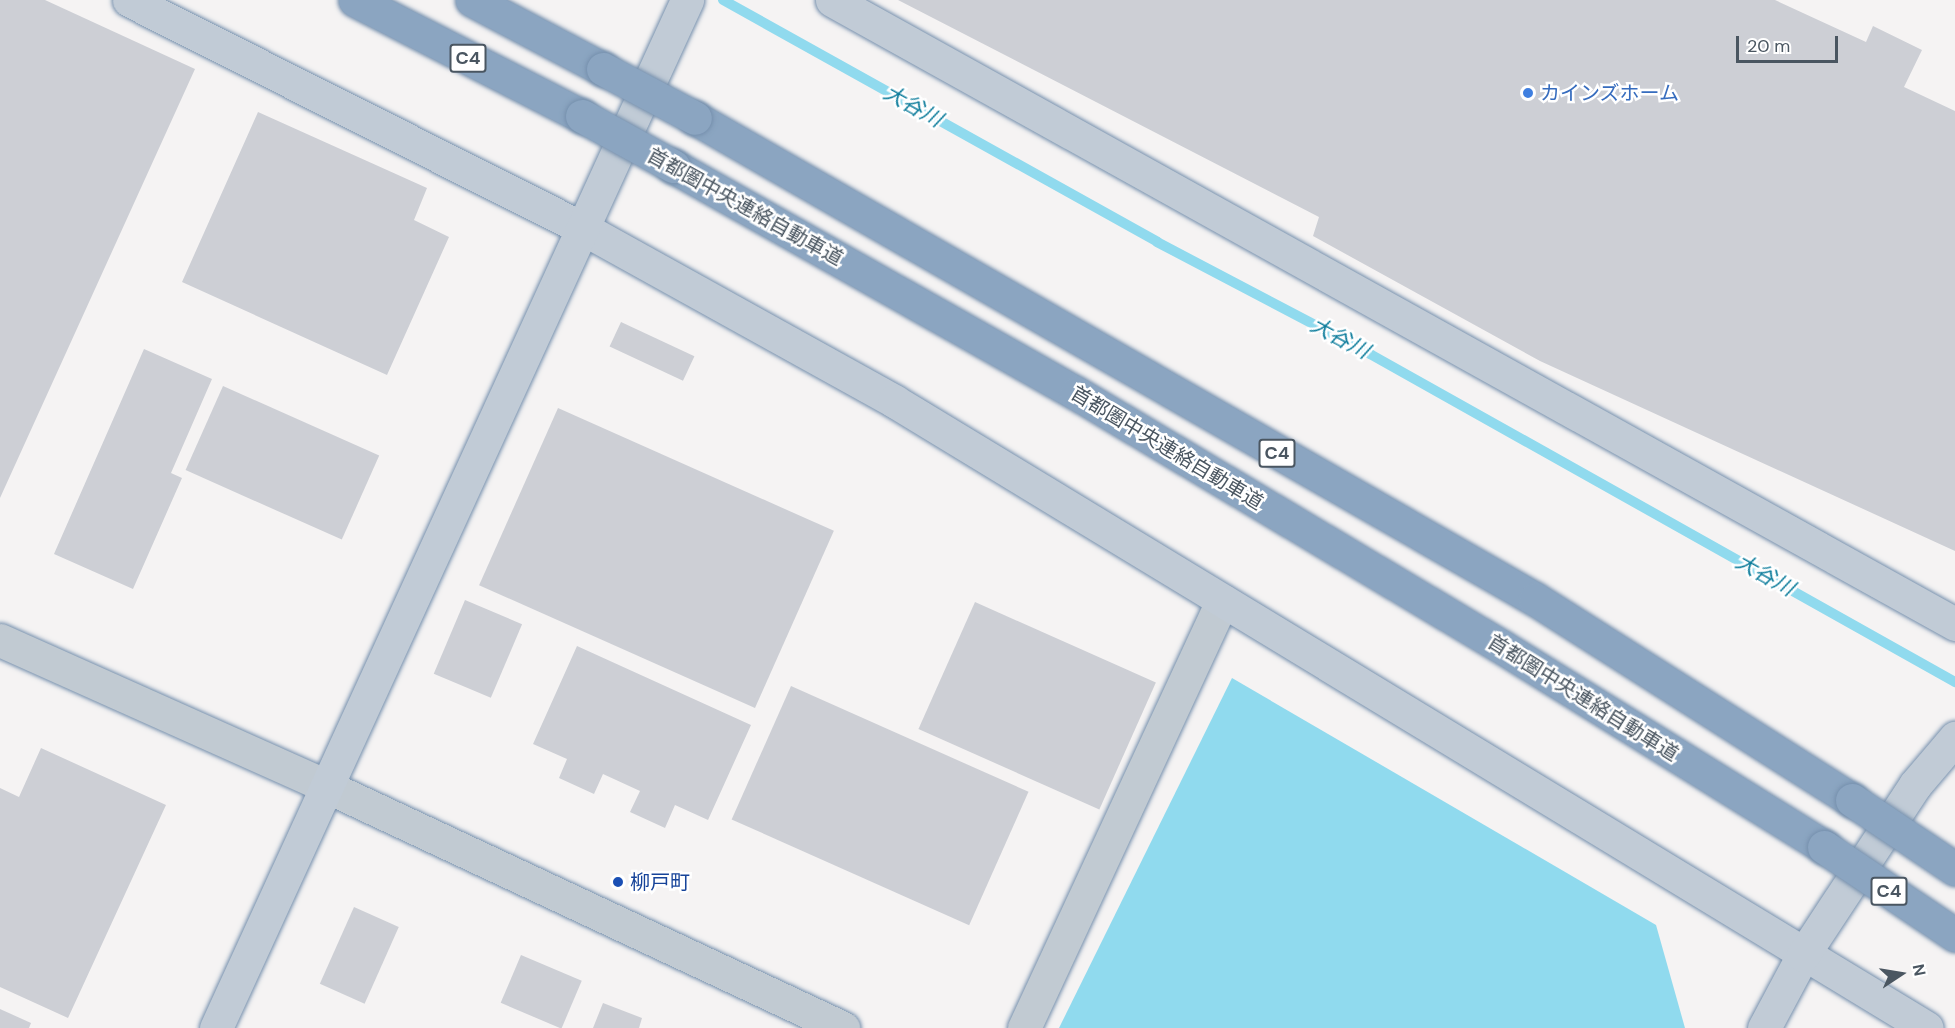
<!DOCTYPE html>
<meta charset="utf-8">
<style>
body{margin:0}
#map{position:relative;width:1955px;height:1028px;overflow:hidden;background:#f5f3f3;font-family:"DM Sans","Noto Sans JP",sans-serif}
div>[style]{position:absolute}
.water>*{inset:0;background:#90daee}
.stream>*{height:10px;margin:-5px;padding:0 5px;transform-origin:5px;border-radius:5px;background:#90daee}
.building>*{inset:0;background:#cdcfd5;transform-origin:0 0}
.roads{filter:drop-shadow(0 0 2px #7690ad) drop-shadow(0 0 2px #7690ad)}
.street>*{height:33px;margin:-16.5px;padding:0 16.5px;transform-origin:16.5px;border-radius:16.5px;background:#c1cad2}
.secondary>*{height:33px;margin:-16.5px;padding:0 16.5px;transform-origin:16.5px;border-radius:16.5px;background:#c1cbd6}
.highway>*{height:33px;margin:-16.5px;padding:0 16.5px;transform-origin:16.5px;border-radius:16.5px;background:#8ba5c1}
.bridges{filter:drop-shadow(0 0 2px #7690ad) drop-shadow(0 0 2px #7690ad)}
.highway-bridge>*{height:33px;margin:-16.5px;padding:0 16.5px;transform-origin:16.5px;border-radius:16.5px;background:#8ba5c1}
.dots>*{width:16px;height:16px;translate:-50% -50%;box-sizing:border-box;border:3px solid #fff;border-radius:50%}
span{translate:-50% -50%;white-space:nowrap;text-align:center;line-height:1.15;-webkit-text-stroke:5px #fff;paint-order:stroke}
.shield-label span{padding:2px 4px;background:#fff;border:2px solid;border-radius:4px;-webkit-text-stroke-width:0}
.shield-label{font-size:18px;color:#4a5661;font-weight:700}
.shop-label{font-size:20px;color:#366cbe}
.left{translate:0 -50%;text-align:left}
.street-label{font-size:20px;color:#4a5661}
.transit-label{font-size:20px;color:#164399}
.water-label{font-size:21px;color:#0c7c9b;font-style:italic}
.north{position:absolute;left:1871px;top:944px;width:60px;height:60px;-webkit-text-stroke:4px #fff;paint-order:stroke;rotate:78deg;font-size:16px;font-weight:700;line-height:24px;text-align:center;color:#4a5661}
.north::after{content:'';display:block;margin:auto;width:21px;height:27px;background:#4a5661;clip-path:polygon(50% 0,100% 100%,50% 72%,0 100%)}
.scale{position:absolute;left:1736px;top:36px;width:102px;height:27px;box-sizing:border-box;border:3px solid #4a5661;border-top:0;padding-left:8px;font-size:18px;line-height:21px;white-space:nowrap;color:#4a5661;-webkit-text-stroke:4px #fff;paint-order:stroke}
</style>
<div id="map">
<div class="water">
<div style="clip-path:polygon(1232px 678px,1656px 925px,1685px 1028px,1059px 1028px)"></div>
</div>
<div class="stream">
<div style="left:723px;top:0;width:497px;rotate:29.1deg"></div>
<div style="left:1157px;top:242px;width:241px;rotate:27.7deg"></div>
<div style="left:1370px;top:354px;width:671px;rotate:29.28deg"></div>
</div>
<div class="building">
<div style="clip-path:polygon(0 0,45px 0,195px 69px,0 498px)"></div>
<div style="clip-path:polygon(898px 0,1775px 0,1866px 42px,1873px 26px,1922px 50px,1904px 87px,1955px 111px,1955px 551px,1540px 361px,1313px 236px,1319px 217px)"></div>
<div style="clip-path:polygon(258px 112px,427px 188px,414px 220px,449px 237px,387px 375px,182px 282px)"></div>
<div style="left:621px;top:322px;width:81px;height:27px;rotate:25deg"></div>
<div style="clip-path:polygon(144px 349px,212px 379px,171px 473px,182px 478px,133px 589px,54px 554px)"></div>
<div style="left:223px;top:386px;width:171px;height:92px;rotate:24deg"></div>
<div style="left:558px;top:408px;width:302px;height:194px;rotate:24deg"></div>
<div style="left:465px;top:600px;width:62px;height:80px;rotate:23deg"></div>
<div style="left:975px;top:602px;width:198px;height:139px;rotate:24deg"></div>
<div style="clip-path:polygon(577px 646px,751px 725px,708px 820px,675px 805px,665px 828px,630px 812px,640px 791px,603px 774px,594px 794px,559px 778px,567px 759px,533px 744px)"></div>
<div style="left:791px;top:686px;width:260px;height:146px;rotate:24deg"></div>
<div style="clip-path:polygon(41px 748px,166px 805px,68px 1018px,0 987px,0 788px,19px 797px)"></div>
<div style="left:354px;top:907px;width:49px;height:84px;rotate:24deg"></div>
<div style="left:521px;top:955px;width:66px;height:52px;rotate:23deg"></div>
<div style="clip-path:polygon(603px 1003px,642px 1018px,639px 1028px,593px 1028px)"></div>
<div style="clip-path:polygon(0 1009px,31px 1023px,29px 1028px,0 1028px)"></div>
</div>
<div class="roads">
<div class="street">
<div style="left:0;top:640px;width:359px;rotate:24.1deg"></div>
<div style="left:328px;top:787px;width:569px;rotate:25.08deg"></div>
<div style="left:1024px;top:1028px;width:471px;rotate:-65.1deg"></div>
</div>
<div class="secondary">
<div style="left:129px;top:0;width:509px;rotate:26.72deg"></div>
<div style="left:584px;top:229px;width:355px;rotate:29deg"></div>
<div style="left:894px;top:401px;width:1208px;rotate:31.26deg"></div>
<div style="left:832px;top:0;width:1285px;rotate:29.06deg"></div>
<div style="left:216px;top:1028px;width:1131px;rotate:-65.38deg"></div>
<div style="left:1764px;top:1028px;width:83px;rotate:-61.9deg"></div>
<div style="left:1803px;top:955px;width:204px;rotate:-56.6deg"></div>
<div style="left:1915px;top:785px;width:62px;rotate:-49.6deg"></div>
</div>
<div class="highway">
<div style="left:355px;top:0;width:255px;rotate:27.1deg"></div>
<div style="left:472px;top:0;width:148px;rotate:27.8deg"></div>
<div style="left:695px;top:118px;width:968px;rotate:29.8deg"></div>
<div style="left:1535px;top:599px;width:375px;rotate:32.4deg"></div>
<div style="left:673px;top:166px;width:463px;rotate:29.4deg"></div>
<div style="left:1076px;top:393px;width:496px;rotate:30.8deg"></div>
<div style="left:1502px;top:647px;width:379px;rotate:31.8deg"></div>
</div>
</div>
<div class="bridges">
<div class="highway-bridge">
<div style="left:603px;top:69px;width:104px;rotate:28deg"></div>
<div style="left:582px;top:116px;width:104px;rotate:28.8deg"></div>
<div style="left:1852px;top:800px;width:124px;rotate:33.8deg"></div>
<div style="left:1824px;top:847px;width:158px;rotate:33.9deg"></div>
</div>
</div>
<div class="dots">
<div style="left:1528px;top:93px;background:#3f7fe0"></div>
<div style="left:618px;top:882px;background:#1a4fb4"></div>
</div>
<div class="shield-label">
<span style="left:468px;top:58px">C4</span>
<span style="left:1277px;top:453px">C4</span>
<span style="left:1889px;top:891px">C4</span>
</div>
<div class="shop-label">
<span class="left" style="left:1540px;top:93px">カインズホーム</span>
</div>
<div class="street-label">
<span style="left:745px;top:207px;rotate:29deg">首都圏中央連絡自動車道</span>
<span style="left:1167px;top:448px;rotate:31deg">首都圏中央連絡自動車道</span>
<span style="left:1583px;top:698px;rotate:32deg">首都圏中央連絡自動車道</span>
</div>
<div class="transit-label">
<span class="left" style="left:630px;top:882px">柳戸町</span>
</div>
<div class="water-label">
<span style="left:913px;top:106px;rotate:29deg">大谷川</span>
<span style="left:1340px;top:338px;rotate:28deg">大谷川</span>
<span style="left:1765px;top:575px;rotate:29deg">大谷川</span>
</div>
<div class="north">N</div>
<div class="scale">20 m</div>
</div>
